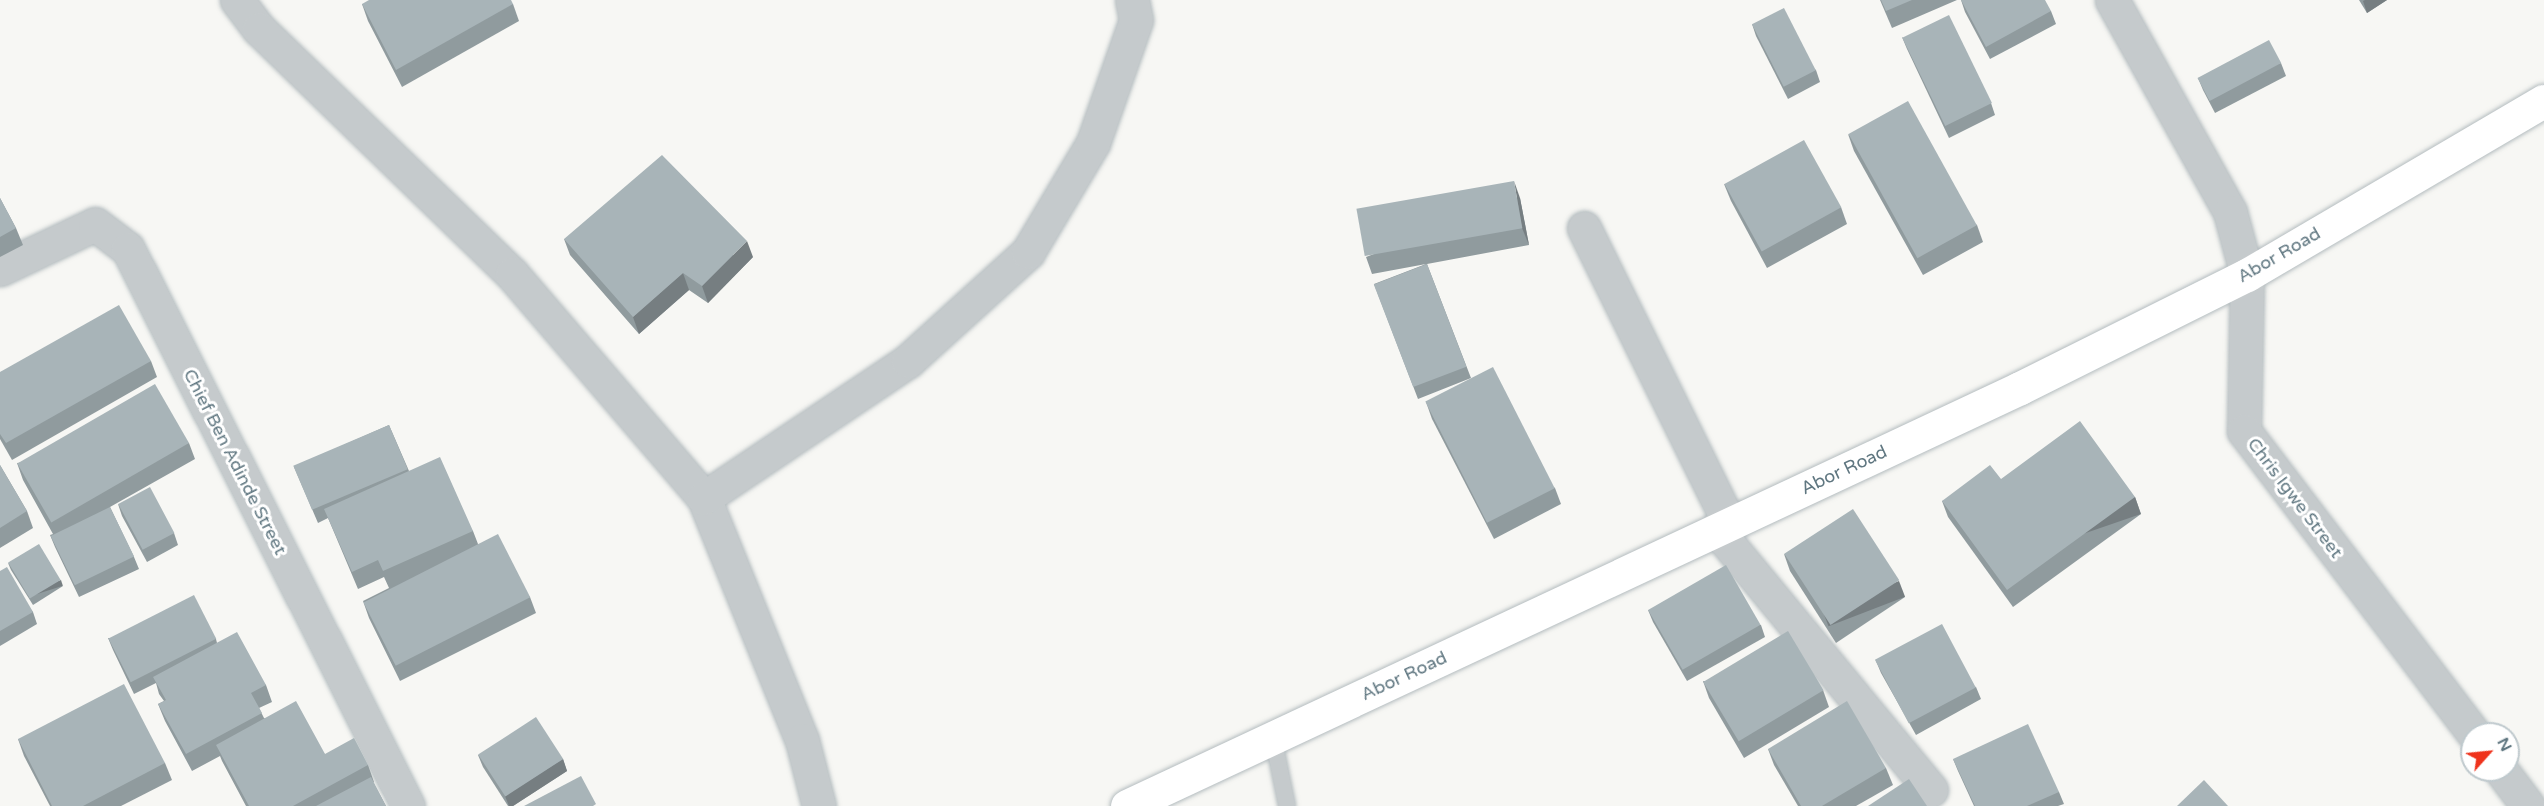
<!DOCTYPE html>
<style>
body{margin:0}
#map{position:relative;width:2544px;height:806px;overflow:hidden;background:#f7f7f4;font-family:"Varela Round",sans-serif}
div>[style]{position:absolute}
.roads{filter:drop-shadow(0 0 2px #b4bcbf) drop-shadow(0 0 2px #b4bcbf)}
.lane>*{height:16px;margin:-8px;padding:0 8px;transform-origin:8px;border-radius:8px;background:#c5cacc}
.street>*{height:33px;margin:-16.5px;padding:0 16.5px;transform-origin:16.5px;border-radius:16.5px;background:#c5cacc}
.secondary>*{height:33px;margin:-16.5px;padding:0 16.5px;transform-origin:16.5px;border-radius:16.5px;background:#fff}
.wall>*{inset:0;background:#909b9e}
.shaded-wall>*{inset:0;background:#767e81;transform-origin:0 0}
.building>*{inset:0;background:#a8b4b8;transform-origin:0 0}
span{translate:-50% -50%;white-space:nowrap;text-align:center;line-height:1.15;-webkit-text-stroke:6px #fff;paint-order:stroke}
.street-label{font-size:18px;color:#607781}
.north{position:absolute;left:2460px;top:722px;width:60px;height:60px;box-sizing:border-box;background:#fff;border:2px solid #bfc9cd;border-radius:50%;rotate:63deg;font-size:16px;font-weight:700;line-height:24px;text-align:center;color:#607781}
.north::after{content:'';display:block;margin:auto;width:21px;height:27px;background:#ef331c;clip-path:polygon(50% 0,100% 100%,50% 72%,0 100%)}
</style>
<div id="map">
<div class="roads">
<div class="lane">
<div style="left:1273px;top:737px;width:70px;rotate:78.5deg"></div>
</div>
<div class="street">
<div style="left:237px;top:0;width:36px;rotate:53deg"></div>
<div style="left:259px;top:29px;width:352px;rotate:44.1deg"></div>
<div style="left:512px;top:274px;width:295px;rotate:49.4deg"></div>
<div style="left:704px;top:498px;width:261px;rotate:68deg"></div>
<div style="left:802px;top:740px;width:68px;rotate:75.6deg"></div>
<div style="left:2112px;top:0;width:243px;rotate:60.9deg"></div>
<div style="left:2230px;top:212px;width:65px;rotate:74.9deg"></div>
<div style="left:2247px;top:275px;width:156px;rotate:91.1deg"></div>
<div style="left:2244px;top:431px;width:380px;rotate:52.8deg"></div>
<div style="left:1584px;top:228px;width:329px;rotate:63.8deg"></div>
<div style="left:0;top:269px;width:105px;rotate:-25.3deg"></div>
<div style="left:95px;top:224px;width:41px;rotate:37.1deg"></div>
<div style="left:128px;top:249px;width:623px;rotate:63.31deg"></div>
<div style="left:704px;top:498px;width:246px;rotate:-33.9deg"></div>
<div style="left:908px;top:361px;width:162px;rotate:-42.2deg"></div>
<div style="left:1028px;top:252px;width:127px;rotate:-59.2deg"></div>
<div style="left:1093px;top:143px;width:130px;rotate:-70.7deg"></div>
<div style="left:1136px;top:20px;width:20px;rotate:-101deg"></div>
<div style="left:1716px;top:529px;width:338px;rotate:50.5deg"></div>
<div style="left:2501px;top:770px;width:45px;rotate:53.1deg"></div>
</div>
<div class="secondary">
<div style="left:1127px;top:806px;width:986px;rotate:-25.08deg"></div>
<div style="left:2020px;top:388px;width:254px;rotate:-26.5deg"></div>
<div style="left:2247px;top:275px;width:344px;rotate:-30.4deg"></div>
</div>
</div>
<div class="wall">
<div style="clip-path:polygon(1880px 0,1957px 0,1892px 28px)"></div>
<div style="clip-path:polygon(1961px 0,2051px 11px,2056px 24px,1990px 59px,1965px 12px)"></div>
<div style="clip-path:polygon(2359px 0,2387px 0,2367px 13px)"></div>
<div style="clip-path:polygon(362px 4px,513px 4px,519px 21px,402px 87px,368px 21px)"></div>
<div style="clip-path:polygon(1752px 24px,1816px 70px,1820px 82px,1788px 99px,1756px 36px)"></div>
<div style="clip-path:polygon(1902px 37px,1991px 103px,1995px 115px,1949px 138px,1907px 49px)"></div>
<div style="clip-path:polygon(2281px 63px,2286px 76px,2215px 113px,2203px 90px,2198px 78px)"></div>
<div style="clip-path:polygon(1848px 134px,1977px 225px,1983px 242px,1923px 275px,1854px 151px)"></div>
<div style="clip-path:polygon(1724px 184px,1841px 207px,1847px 224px,1767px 268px,1731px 201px)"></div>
<div style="clip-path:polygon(0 198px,16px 228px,23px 245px,0 257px)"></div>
<div style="clip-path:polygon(1520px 198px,1529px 245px,1427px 264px,1471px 378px,1418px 399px,1374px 284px,1426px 264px,1372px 274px,1366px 257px)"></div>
<div style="clip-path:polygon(564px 239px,753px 257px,708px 303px,689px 290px,639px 334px,570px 255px)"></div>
<div style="clip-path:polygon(151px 361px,157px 377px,12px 460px,0 439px,0 372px)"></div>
<div style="clip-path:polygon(1426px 402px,1555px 488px,1561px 504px,1494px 539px,1432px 419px)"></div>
<div style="clip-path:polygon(389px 425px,409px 471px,473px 531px,478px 544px,530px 597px,536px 613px,400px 681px,369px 618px,363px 601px,399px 583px,389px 588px,384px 577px,358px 589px,328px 518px,318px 523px,294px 467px)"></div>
<div style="clip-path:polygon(189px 443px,195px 459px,110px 507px,134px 557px,139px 569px,79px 597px,55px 547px,50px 535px,53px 534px,23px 480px,17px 463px)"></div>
<div style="clip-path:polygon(0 465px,27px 511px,33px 528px,0 548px)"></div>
<div style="clip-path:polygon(2001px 479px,2135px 497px,2141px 514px,2013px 607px,1948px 517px,1942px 501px)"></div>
<div style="clip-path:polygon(118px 504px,174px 533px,178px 545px,147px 562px,122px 516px)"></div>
<div style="clip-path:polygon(1784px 554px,1905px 597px,1836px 643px,1790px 571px)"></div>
<div style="clip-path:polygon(8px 563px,63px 586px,33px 605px,11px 570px)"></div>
<div style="clip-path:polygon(0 571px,33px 612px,37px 624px,0 646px)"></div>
<div style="clip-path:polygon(1648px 610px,1761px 625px,1765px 637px,1687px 681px,1653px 622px)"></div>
<div style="clip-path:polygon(108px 638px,216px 639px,217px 643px,266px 685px,272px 702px,259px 708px,264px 718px,325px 754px,368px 765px,374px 782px,373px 782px,386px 806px,246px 806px,222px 761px,220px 756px,192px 771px,165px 721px,158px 704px,164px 701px,159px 694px,156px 683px,134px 694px,113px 650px)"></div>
<div style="clip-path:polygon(1876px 661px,1976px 687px,1981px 699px,1916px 735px,1881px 673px)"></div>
<div style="clip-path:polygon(1703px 681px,1823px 690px,1829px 707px,1744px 758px,1709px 698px)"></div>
<div style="clip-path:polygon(18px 739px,165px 763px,172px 780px,121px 806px,50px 806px,24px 756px)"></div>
<div style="clip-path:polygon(1768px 749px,1886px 768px,1893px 785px,1856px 806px,1798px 806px,1774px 765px)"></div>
<div style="clip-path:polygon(478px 755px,563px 759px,567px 771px,513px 806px,508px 806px,483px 767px)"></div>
<div style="clip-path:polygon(1953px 759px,2059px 792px,2064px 804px,2058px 806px,1974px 806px,1958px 771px)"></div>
</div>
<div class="shaded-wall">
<div style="clip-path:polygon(2365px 0,2387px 0,2367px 13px,2363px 1px)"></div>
<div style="clip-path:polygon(1514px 181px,1520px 198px,1529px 245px,1522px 228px)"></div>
<div style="clip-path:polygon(747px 241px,753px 257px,708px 303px,702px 286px)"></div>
<div style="clip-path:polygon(683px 273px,689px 290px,639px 334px,633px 317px)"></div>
<div style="left:2135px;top:497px;width:18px;height:158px;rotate:71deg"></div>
<div style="left:61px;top:580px;width:6px;height:36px;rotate:72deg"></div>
<div style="left:1899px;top:581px;width:17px;height:82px;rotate:69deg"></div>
<div style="clip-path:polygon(563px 759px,567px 771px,513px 806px,509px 806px,505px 796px)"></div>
</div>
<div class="building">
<div style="clip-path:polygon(369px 0,511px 0,513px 4px,396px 70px,362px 4px)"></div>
<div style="clip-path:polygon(1881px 0,1912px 0,1886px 11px)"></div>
<div style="clip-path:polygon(1961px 0,2045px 0,2051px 11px,1986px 47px)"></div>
<div style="left:1784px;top:8px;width:70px;height:36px;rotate:63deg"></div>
<div style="left:1949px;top:15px;width:98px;height:52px;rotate:64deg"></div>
<div style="left:2269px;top:40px;width:26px;height:81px;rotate:62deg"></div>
<div style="left:1908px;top:101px;width:142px;height:68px;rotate:61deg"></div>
<div style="left:1804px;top:140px;width:77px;height:91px;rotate:61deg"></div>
<div style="clip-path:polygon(662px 155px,747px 241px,702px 286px,683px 273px,633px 317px,564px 239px)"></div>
<div style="left:1514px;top:181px;width:48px;height:160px;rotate:80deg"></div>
<div style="clip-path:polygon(0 198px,16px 228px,0 237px)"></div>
<div style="left:1427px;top:264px;width:110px;height:57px;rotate:69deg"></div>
<div style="clip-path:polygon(119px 305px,151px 361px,6px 443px,0 434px,0 372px)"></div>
<div style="left:1493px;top:367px;width:136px;height:76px;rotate:63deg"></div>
<div style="left:155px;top:384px;width:68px;height:159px;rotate:60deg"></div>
<div style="clip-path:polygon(2080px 421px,2135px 497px,2007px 590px,1942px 501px,1990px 465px,2001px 479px)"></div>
<div style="left:389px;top:425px;width:48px;height:104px;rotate:67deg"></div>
<div style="clip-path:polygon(440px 457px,473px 531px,383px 571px,378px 560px,352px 572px,324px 509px)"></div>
<div style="clip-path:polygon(0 465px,27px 511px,0 528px)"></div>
<div style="left:150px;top:487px;width:52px;height:36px;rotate:62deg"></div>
<div style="left:110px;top:507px;width:55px;height:66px;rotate:64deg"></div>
<div style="left:1853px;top:509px;width:85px;height:82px;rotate:57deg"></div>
<div style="left:498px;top:534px;width:71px;height:151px;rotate:63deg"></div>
<div style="left:39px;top:544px;width:42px;height:36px;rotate:59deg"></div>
<div style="left:1726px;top:565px;width:69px;height:90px;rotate:60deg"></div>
<div style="clip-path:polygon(7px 567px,33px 612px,0 631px,0 571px)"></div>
<div style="left:194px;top:595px;width:49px;height:96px;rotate:63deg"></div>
<div style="left:1942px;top:624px;width:72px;height:76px;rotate:62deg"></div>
<div style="left:1788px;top:631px;width:69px;height:99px;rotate:59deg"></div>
<div style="clip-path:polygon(237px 632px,266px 685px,251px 693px,262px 713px,186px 754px,158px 704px,166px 700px,153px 677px)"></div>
<div style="clip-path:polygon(124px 684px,165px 763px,83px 806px,52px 806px,18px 739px)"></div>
<div style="clip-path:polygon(296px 701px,325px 754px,354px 738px,368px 765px,293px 806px,249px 806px,216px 745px)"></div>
<div style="clip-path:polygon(1847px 701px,1886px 768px,1822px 806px,1801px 806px,1768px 749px)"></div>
<div style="left:536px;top:717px;width:50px;height:69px;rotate:57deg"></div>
<div style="clip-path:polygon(2028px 724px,2059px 792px,2027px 806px,1975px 806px,1953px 759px)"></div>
<div style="clip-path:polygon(581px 776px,596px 804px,593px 806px,524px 806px)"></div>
<div style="clip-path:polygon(371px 777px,386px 806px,316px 806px)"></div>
<div style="clip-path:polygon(1909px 779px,1927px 806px,1868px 806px)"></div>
<div style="clip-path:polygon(2204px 780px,2228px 806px,2177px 806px)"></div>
</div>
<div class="street-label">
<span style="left:2279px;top:255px;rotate:-30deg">Abor Road</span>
<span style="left:235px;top:462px;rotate:63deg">Chief Ben Adinde Street</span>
<span style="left:1844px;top:470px;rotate:-25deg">Abor Road</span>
<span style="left:2295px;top:498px;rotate:53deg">Chris Igwe Street</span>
<span style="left:1404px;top:676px;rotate:-25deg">Abor Road</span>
</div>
<div class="north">N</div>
</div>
